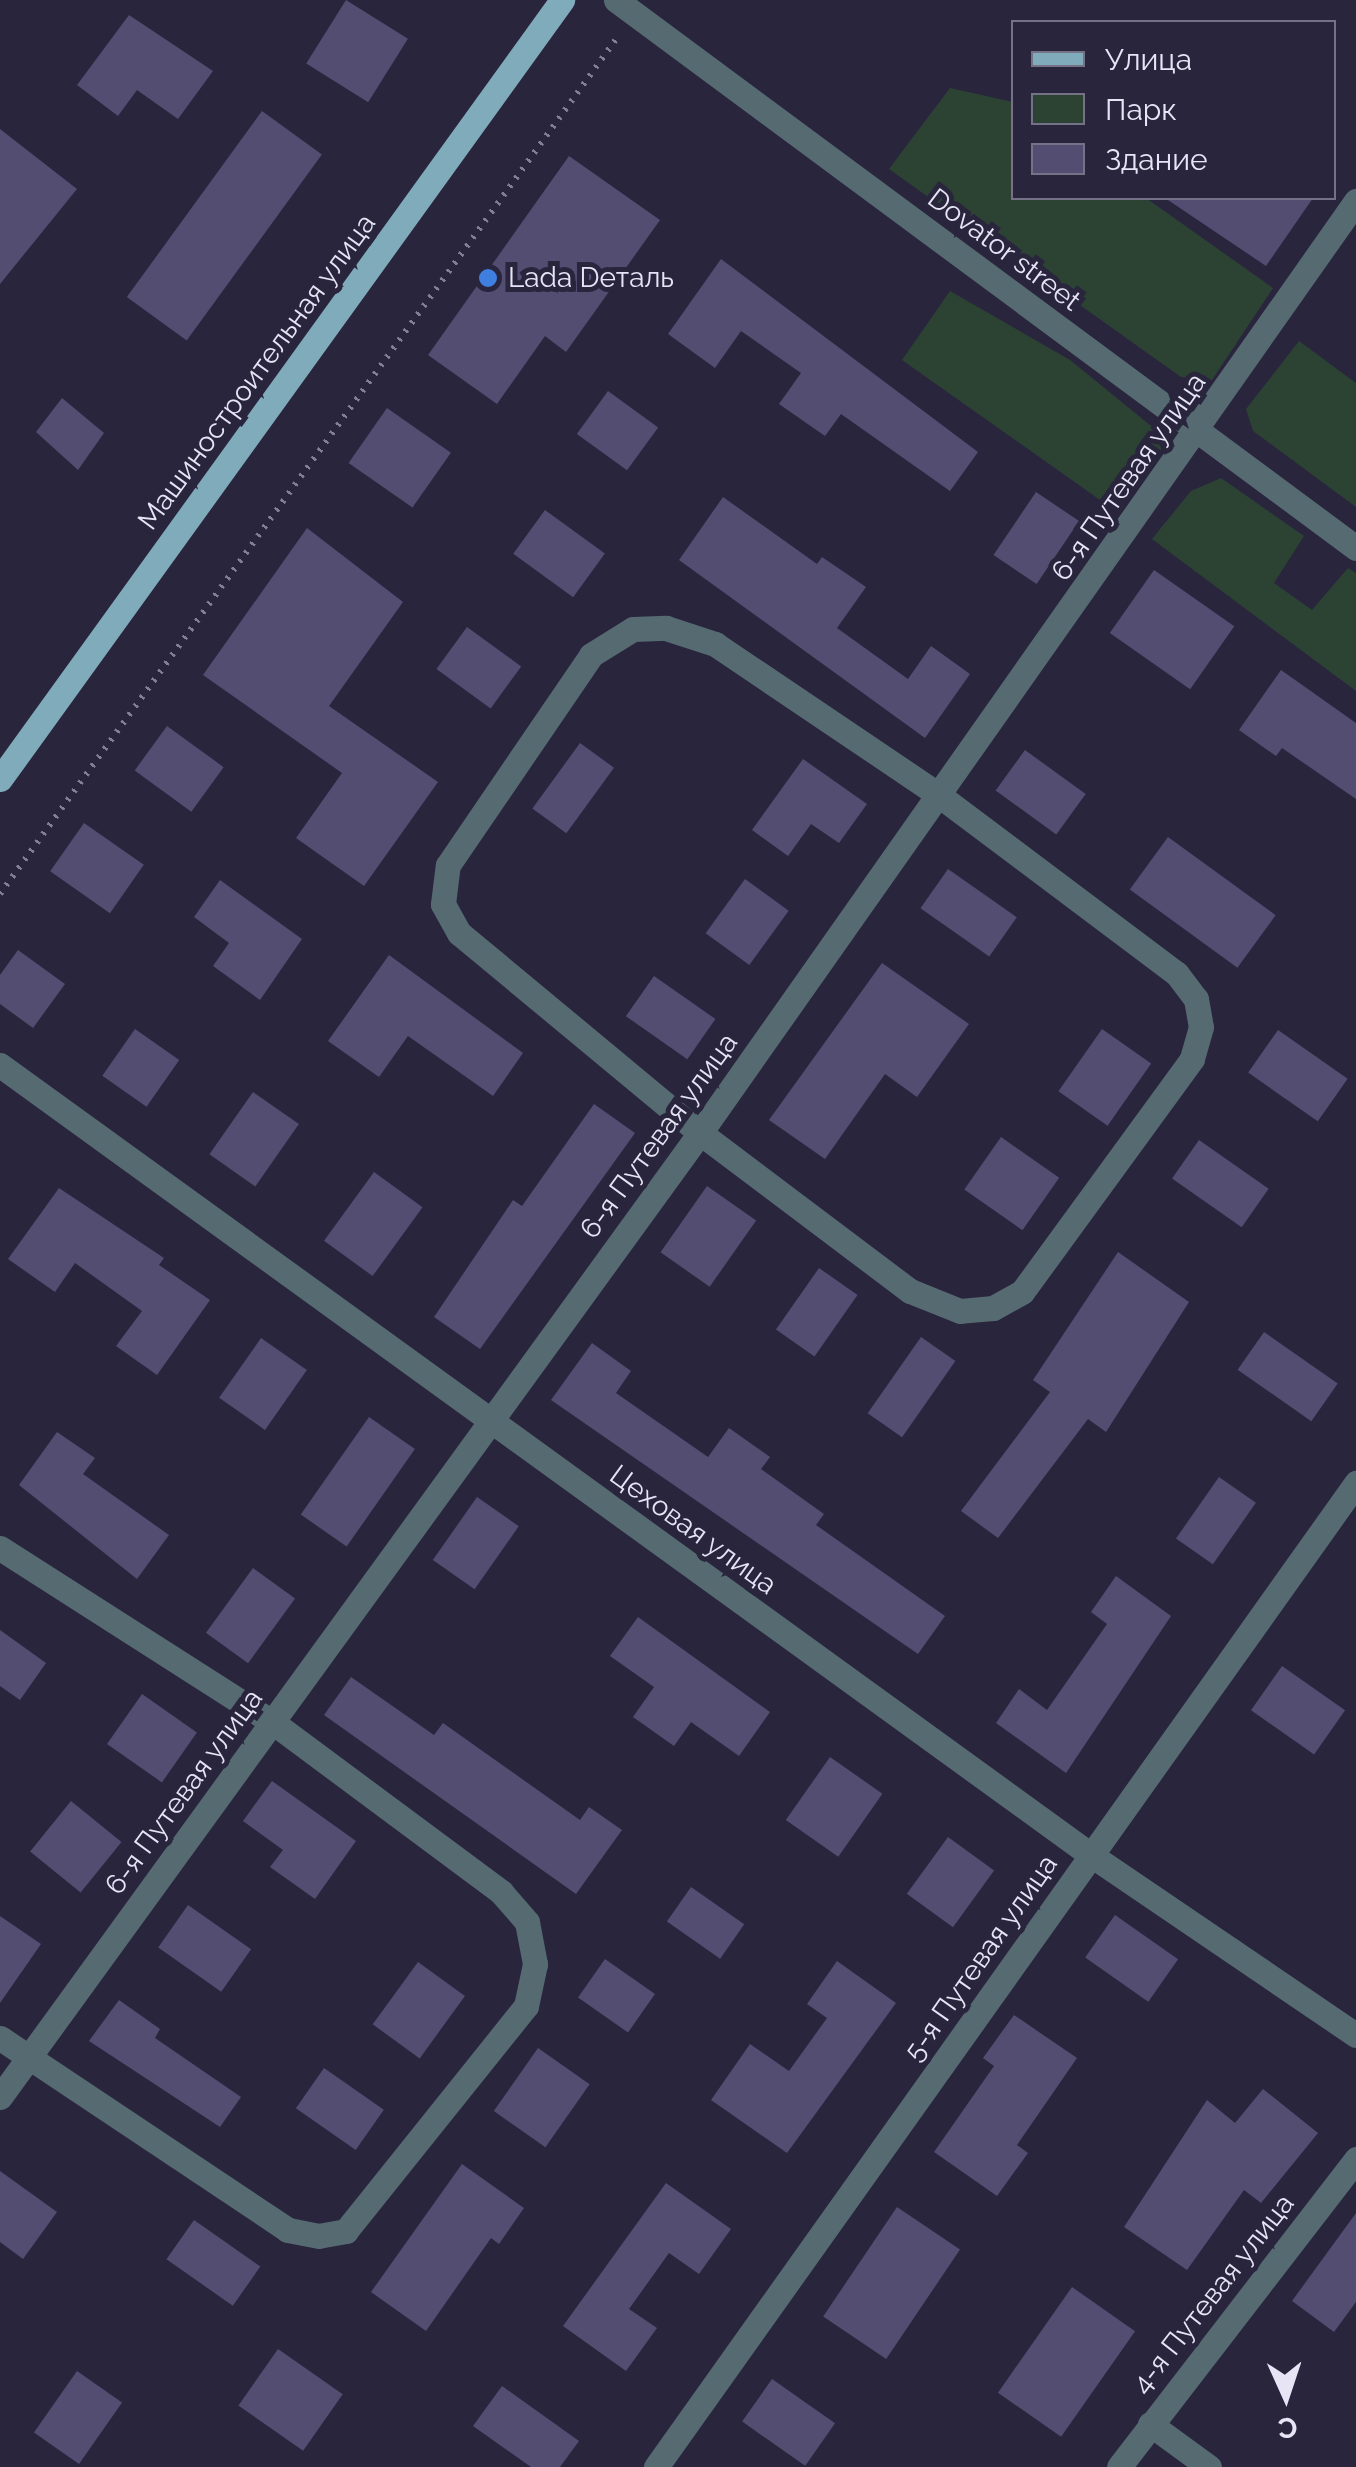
<!DOCTYPE html>
<meta charset="utf-8">
<style>
body{margin:0}
#map{position:relative;width:1356px;height:2467px;overflow:hidden;background:#29253d;font-family:Raleway,sans-serif}
div>[style]{position:absolute}
.green>*{inset:0;background:#2c4334}
.building>*{inset:0;background:#534d72;transform-origin:0 0}
.path>*{height:6px;margin-top:-3px;transform-origin:0;background:repeating-linear-gradient(90deg,#827f94 0 2.5px,transparent 0 10.5px)}
.minor>*{height:25px;margin:-12.5px;padding:0 12.5px;transform-origin:12.5px;border-radius:12.5px;background:#566a72}
.major>*{height:25px;margin:-12.5px;padding:0 12.5px;transform-origin:12.5px;border-radius:12.5px;background:#80abbb}
.dots>*{width:28px;height:28px;translate:-50% -50%;box-sizing:border-box;border:5px solid #29253d;border-radius:50%}
span{translate:-50% -50%;white-space:nowrap;text-align:center;line-height:1.15;-webkit-text-stroke:10px #29253d;paint-order:stroke}
.street-label{font-size:28px;color:#e6e4f5}
.poi-label{font-size:28px;color:#e6e4f5}
.left{translate:0 -50%;text-align:left}
.legend{position:absolute;left:1011px;top:20px;width:325px;height:180px;box-sizing:border-box;background:#29253d;border:2px solid #757187;margin:0;padding:12px 18px;list-style:none;font-size:30px;color:#e6e4f5}
.legend li{display:flex;align-items:center;gap:20px;height:50px}
.legend b{width:50px;border:2px solid #757187}
.north{position:absolute;left:1236px;top:2347px;width:100px;height:100px;-webkit-text-stroke:8px #29253d;paint-order:stroke;rotate:177deg;font-size:28px;font-weight:700;line-height:40px;text-align:center;color:#e6e4f5}
.north::after{content:'';display:block;margin:auto;width:35px;height:45px;background:#e6e4f5;clip-path:polygon(50% 0,100% 100%,50% 72%,0 100%)}
</style>
<div id="map">
<div class="green">
<div style="clip-path:polygon(950px 88px,1013px 102px,1014px 198px,1146px 198px,1273px 288px,1212px 380px,1181px 377px,889px 169px)"></div>
<div style="clip-path:polygon(950px 291px,1070px 360px,1161px 434px,1161px 450px,1117px 512px,902px 360px)"></div>
<div style="clip-path:polygon(1299px 341px,1356px 383px,1356px 507px,1253px 431px,1246px 409px)"></div>
<div style="clip-path:polygon(1221px 478px,1304px 536px,1274px 583px,1312px 610px,1348px 568px,1356px 573px,1356px 691px,1152px 539px,1191px 491px)"></div>
</div>
<div class="building">
<div style="left:346px;top:0;width:73px;height:75px;rotate:32deg"></div>
<div style="clip-path:polygon(129px 15px,213px 71px,178px 119px,137px 90px,118px 116px,77px 85px)"></div>
<div style="left:262px;top:111px;width:74px;height:230px;rotate:36deg"></div>
<div style="clip-path:polygon(0 129px,77px 189px,0 284px)"></div>
<div style="clip-path:polygon(569px 156px,660px 220px,566px 352px,545px 336px,497px 404px,428px 355px)"></div>
<div style="clip-path:polygon(1165px 198px,1313px 198px,1266px 266px)"></div>
<div style="clip-path:polygon(721px 259px,978px 452px,950px 491px,841px 414px,825px 436px,779px 404px,801px 373px,741px 331px,715px 368px,668px 334px)"></div>
<div style="left:608px;top:391px;width:62px;height:53px;rotate:36deg"></div>
<div style="clip-path:polygon(62px 398px,104px 433px,78px 470px,36px 432px)"></div>
<div style="left:387px;top:408px;width:78px;height:67px;rotate:35deg"></div>
<div style="left:1036px;top:492px;width:52px;height:76px;rotate:34deg"></div>
<div style="clip-path:polygon(723px 497px,817px 564px,822px 557px,866px 587px,837px 628px,908px 679px,931px 646px,970px 674px,925px 738px,679px 560px)"></div>
<div style="left:545px;top:510px;width:74px;height:54px;rotate:36deg"></div>
<div style="clip-path:polygon(307px 528px,403px 602px,329px 706px,438px 782px,364px 886px,296px 838px,342px 773px,203px 675px)"></div>
<div style="left:1154px;top:570px;width:98px;height:77px;rotate:35deg"></div>
<div style="left:467px;top:627px;width:67px;height:52px;rotate:36deg"></div>
<div style="clip-path:polygon(1281px 670px,1356px 723px,1356px 799px,1282px 748px,1276px 756px,1239px 730px)"></div>
<div style="left:167px;top:726px;width:70px;height:55px;rotate:36deg"></div>
<div style="left:580px;top:743px;width:42px;height:81px;rotate:36deg"></div>
<div style="left:1025px;top:750px;width:75px;height:50px;rotate:36deg"></div>
<div style="clip-path:polygon(803px 759px,867px 804px,839px 843px,811px 824px,788px 856px,752px 830px)"></div>
<div style="left:84px;top:823px;width:73px;height:59px;rotate:35deg"></div>
<div style="left:1168px;top:837px;width:133px;height:65px;rotate:36deg"></div>
<div style="left:948px;top:869px;width:84px;height:48px;rotate:35deg"></div>
<div style="left:745px;top:879px;width:54px;height:67px;rotate:36deg"></div>
<div style="clip-path:polygon(220px 880px,302px 939px,260px 1000px,213px 966px,229px 943px,194px 917px)"></div>
<div style="clip-path:polygon(18px 950px,65px 984px,33px 1028px,0 1004px,0 975px)"></div>
<div style="clip-path:polygon(389px 955px,523px 1053px,493px 1096px,408px 1036px,379px 1077px,328px 1041px)"></div>
<div style="clip-path:polygon(882px 963px,969px 1024px,917px 1097px,885px 1074px,825px 1159px,769px 1120px)"></div>
<div style="left:654px;top:976px;width:75px;height:49px;rotate:35deg"></div>
<div style="left:135px;top:1029px;width:54px;height:57px;rotate:35deg"></div>
<div style="left:1102px;top:1029px;width:60px;height:76px;rotate:35deg"></div>
<div style="left:1278px;top:1030px;width:85px;height:52px;rotate:35deg"></div>
<div style="left:253px;top:1092px;width:56px;height:76px;rotate:35deg"></div>
<div style="clip-path:polygon(594px 1104px,635px 1133px,480px 1349px,434px 1317px,513px 1200px,522px 1206px)"></div>
<div style="left:1001px;top:1137px;width:71px;height:64px;rotate:35deg"></div>
<div style="left:1199px;top:1140px;width:85px;height:47px;rotate:35deg"></div>
<div style="left:374px;top:1172px;width:60px;height:85px;rotate:36deg"></div>
<div style="left:707px;top:1186px;width:60px;height:81px;rotate:35deg"></div>
<div style="clip-path:polygon(59px 1188px,164px 1258px,159px 1265px,210px 1300px,157px 1375px,116px 1346px,142px 1311px,75px 1263px,55px 1292px,8px 1259px)"></div>
<div style="clip-path:polygon(1118px 1252px,1189px 1302px,1106px 1432px,1088px 1419px,998px 1538px,961px 1511px,1050px 1392px,1033px 1380px)"></div>
<div style="left:819px;top:1268px;width:47px;height:75px;rotate:35deg"></div>
<div style="left:1264px;top:1332px;width:90px;height:46px;rotate:35deg"></div>
<div style="left:921px;top:1337px;width:42px;height:93px;rotate:35deg"></div>
<div style="left:261px;top:1338px;width:56px;height:73px;rotate:35deg"></div>
<div style="clip-path:polygon(592px 1343px,631px 1371px,616px 1393px,708px 1457px,729px 1428px,770px 1457px,761px 1469px,824px 1514px,816px 1525px,945px 1616px,918px 1654px,551px 1400px)"></div>
<div style="left:369px;top:1417px;width:56px;height:119px;rotate:35deg"></div>
<div style="clip-path:polygon(57px 1432px,95px 1458px,83px 1474px,169px 1535px,137px 1579px,19px 1485px)"></div>
<div style="left:1219px;top:1477px;width:45px;height:75px;rotate:35deg"></div>
<div style="left:477px;top:1497px;width:51px;height:77px;rotate:35deg"></div>
<div style="left:253px;top:1568px;width:52px;height:80px;rotate:36deg"></div>
<div style="clip-path:polygon(1116px 1576px,1171px 1616px,1066px 1773px,996px 1723px,1019px 1689px,1047px 1710px,1107px 1624px,1091px 1612px)"></div>
<div style="clip-path:polygon(638px 1617px,770px 1712px,739px 1756px,691px 1722px,674px 1746px,633px 1717px,654px 1687px,610px 1656px)"></div>
<div style="clip-path:polygon(0 1630px,46px 1663px,20px 1700px,0 1686px)"></div>
<div style="left:1282px;top:1666px;width:77px;height:54px;rotate:35deg"></div>
<div style="clip-path:polygon(351px 1677px,434px 1735px,443px 1723px,580px 1820px,589px 1807px,622px 1830px,576px 1894px,324px 1715px)"></div>
<div style="left:142px;top:1694px;width:67px;height:61px;rotate:35deg"></div>
<div style="left:830px;top:1757px;width:64px;height:77px;rotate:35deg"></div>
<div style="clip-path:polygon(272px 1781px,356px 1841px,315px 1899px,270px 1867px,283px 1850px,243px 1821px)"></div>
<div style="left:71px;top:1801px;width:65px;height:65px;rotate:39deg"></div>
<div style="left:948px;top:1837px;width:57px;height:70px;rotate:36deg"></div>
<div style="left:691px;top:1887px;width:65px;height:42px;rotate:35deg"></div>
<div style="left:188px;top:1905px;width:77px;height:52px;rotate:35deg"></div>
<div style="left:1115px;top:1915px;width:77px;height:52px;rotate:35deg"></div>
<div style="clip-path:polygon(0 1916px,41px 1944px,0 2003px)"></div>
<div style="left:605px;top:1959px;width:61px;height:47px;rotate:35deg"></div>
<div style="clip-path:polygon(837px 1961px,896px 2003px,787px 2153px,711px 2100px,750px 2044px,789px 2071px,827px 2018px,807px 2004px)"></div>
<div style="left:418px;top:1962px;width:58px;height:77px;rotate:36deg"></div>
<div style="clip-path:polygon(119px 2000px,160px 2029px,155px 2038px,241px 2097px,220px 2127px,89px 2041px)"></div>
<div style="clip-path:polygon(1014px 2015px,1077px 2058px,1017px 2145px,1028px 2153px,997px 2196px,934px 2152px,994px 2066px,983px 2058px)"></div>
<div style="left:538px;top:2048px;width:63px;height:77px;rotate:35deg"></div>
<div style="left:324px;top:2068px;width:73px;height:49px;rotate:35deg"></div>
<div style="clip-path:polygon(1263px 2089px,1318px 2133px,1261px 2203px,1244px 2190px,1187px 2270px,1124px 2227px,1207px 2100px,1235px 2123px)"></div>
<div style="clip-path:polygon(462px 2164px,524px 2208px,499px 2244px,491px 2238px,426px 2331px,371px 2292px)"></div>
<div style="clip-path:polygon(0 2171px,57px 2212px,23px 2259px,0 2242px)"></div>
<div style="clip-path:polygon(666px 2183px,731px 2229px,699px 2274px,669px 2253px,629px 2309px,657px 2328px,626px 2371px,563px 2326px)"></div>
<div style="left:897px;top:2207px;width:76px;height:132px;rotate:34deg"></div>
<div style="clip-path:polygon(1356px 2213px,1356px 2302px,1334px 2332px,1292px 2301px)"></div>
<div style="left:194px;top:2220px;width:81px;height:48px;rotate:35deg"></div>
<div style="left:1072px;top:2287px;width:77px;height:129px;rotate:35deg"></div>
<div style="left:278px;top:2349px;width:79px;height:69px;rotate:35deg"></div>
<div style="left:77px;top:2371px;width:55px;height:75px;rotate:35deg"></div>
<div style="left:772px;top:2379px;width:77px;height:52px;rotate:35deg"></div>
<div style="clip-path:polygon(502px 2386px,579px 2441px,560px 2467px,531px 2467px,473px 2426px)"></div>
</div>
<div class="path">
<div style="left:0;top:894px;width:1055px;rotate:-54.22deg"></div>
</div>
<div class="minor">
<div style="left:616px;top:0;width:921px;rotate:36.52deg"></div>
<div style="left:666px;top:628px;width:52px;rotate:18.1deg"></div>
<div style="left:715px;top:644px;width:272px;rotate:34deg"></div>
<div style="left:940px;top:796px;width:296px;rotate:36.9deg"></div>
<div style="left:1177px;top:974px;width:31px;rotate:53deg"></div>
<div style="left:1196px;top:999px;width:28px;rotate:80deg"></div>
<div style="left:1201px;top:1027px;width:33px;rotate:106deg"></div>
<div style="left:1192px;top:1059px;width:288px;rotate:126.1deg"></div>
<div style="left:1022px;top:1292px;width:33px;rotate:151deg"></div>
<div style="left:993px;top:1308px;width:33px;rotate:175deg"></div>
<div style="left:960px;top:1311px;width:54px;rotate:-158.2deg"></div>
<div style="left:910px;top:1291px;width:263px;rotate:-143deg"></div>
<div style="left:700px;top:1133px;width:313px;rotate:-140.3deg"></div>
<div style="left:459px;top:933px;width:33px;rotate:-119deg"></div>
<div style="left:443px;top:904px;width:39px;rotate:-83deg"></div>
<div style="left:448px;top:865px;width:254px;rotate:-55.7deg"></div>
<div style="left:591px;top:655px;width:49px;rotate:-31.8deg"></div>
<div style="left:633px;top:629px;width:33px;rotate:-2deg"></div>
<div style="left:0;top:1065px;width:1347px;rotate:35.91deg"></div>
<div style="left:1091px;top:1855px;width:320px;rotate:34.2deg"></div>
<div style="left:0;top:1548px;width:322px;rotate:32.6deg"></div>
<div style="left:271px;top:1721px;width:287px;rotate:36.6deg"></div>
<div style="left:501px;top:1892px;width:40px;rotate:49deg"></div>
<div style="left:527px;top:1922px;width:43px;rotate:79.2deg"></div>
<div style="left:535px;top:1964px;width:43px;rotate:102.1deg"></div>
<div style="left:526px;top:2006px;width:288px;rotate:128.7deg"></div>
<div style="left:346px;top:2231px;width:27px;rotate:170deg"></div>
<div style="left:319px;top:2236px;width:32px;rotate:-169deg"></div>
<div style="left:288px;top:2230px;width:346px;rotate:-146.3deg"></div>
<div style="left:0;top:2097px;width:1191px;rotate:-54.02deg"></div>
<div style="left:700px;top:1133px;width:1140px;rotate:-54.86deg"></div>
<div style="left:1150px;top:2424px;width:73px;rotate:36.1deg"></div>
<div style="left:656px;top:2467px;width:1208px;rotate:-54.57deg"></div>
<div style="left:1119px;top:2467px;width:389px;rotate:-52.4deg"></div>
</div>
<div class="major">
<div style="left:0;top:779px;width:961px;rotate:-54.19deg"></div>
</div>
<div class="dots">
<div style="left:488px;top:278px;background:#3f7fe0"></div>
</div>
<div class="street-label">
<span style="left:1004px;top:250px;rotate:37deg">Dovator street</span>
<span style="left:257px;top:372px;rotate:-54deg">Машиностроительная улица</span>
<span style="left:1129px;top:477px;rotate:-55deg">6-я Путевая улица</span>
<span style="left:659px;top:1136px;rotate:-54deg">6-я Путевая улица</span>
<span style="left:693px;top:1530px;rotate:36deg">Цеховая улица</span>
<span style="left:184px;top:1792px;rotate:-54deg">6-я Путевая улица</span>
<span style="left:981px;top:1958px;rotate:-55deg">5-я Путевая улица</span>
<span style="left:1213px;top:2294px;rotate:-52deg">4-я Путевая улица</span>
</div>
<div class="poi-label">
<span class="left" style="left:508px;top:278px">Lada Dеталь</span>
</div>
<ul class="legend">
<li><b style="height:12px;background:#80abbb"></b>Улица</li>
<li><b style="height:28px;background:#2c4334"></b>Парк</li>
<li><b style="height:28px;background:#534d72"></b>Здание</li>
</ul>
<div class="north">С</div>
</div>
